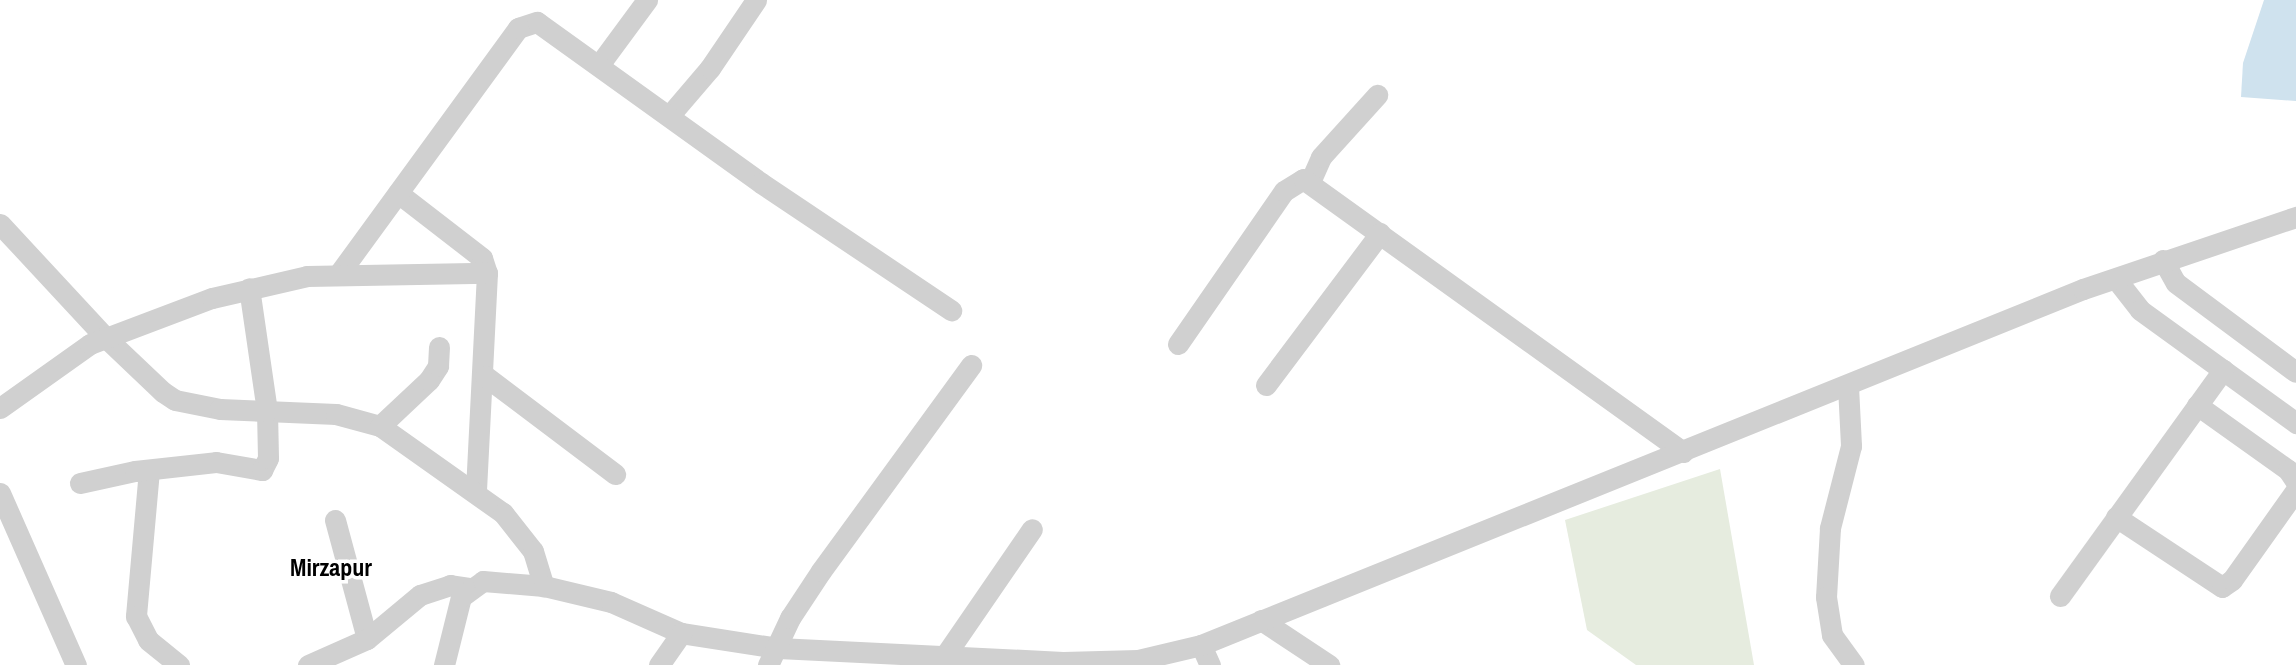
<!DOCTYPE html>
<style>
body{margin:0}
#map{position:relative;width:2296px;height:665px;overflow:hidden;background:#fff;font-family:"Archivo Narrow",sans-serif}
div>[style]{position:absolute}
.green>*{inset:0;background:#e6ecdf}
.water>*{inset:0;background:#cfe2ee}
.minor>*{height:21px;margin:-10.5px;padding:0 10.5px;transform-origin:10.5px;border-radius:10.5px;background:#d0d0d0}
span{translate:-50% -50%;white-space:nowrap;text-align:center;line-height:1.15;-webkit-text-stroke:7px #fff;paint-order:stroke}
.neighbourhood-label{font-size:24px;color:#000;font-weight:700}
</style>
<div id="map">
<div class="green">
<div style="clip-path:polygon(1720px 469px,1754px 665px,1636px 665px,1587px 630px,1565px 520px)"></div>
</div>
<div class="water">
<div style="clip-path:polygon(2264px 0,2296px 0,2296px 101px,2241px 97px,2243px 63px)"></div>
</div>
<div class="minor">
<div style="left:599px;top:65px;width:81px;rotate:-53.6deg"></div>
<div style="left:669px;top:116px;width:63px;rotate:-49.5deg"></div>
<div style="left:710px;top:68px;width:82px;rotate:-55.9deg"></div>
<div style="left:1310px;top:182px;width:27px;rotate:-66deg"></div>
<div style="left:1321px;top:157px;width:84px;rotate:-47.9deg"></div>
<div style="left:398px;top:193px;width:106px;rotate:37.7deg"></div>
<div style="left:482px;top:258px;width:16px;rotate:72deg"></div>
<div style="left:487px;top:273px;width:220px;rotate:92.9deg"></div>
<div style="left:0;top:224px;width:154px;rotate:47.1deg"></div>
<div style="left:105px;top:337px;width:80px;rotate:43.5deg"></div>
<div style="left:163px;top:392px;width:14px;rotate:34deg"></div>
<div style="left:175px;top:400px;width:46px;rotate:11.3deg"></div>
<div style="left:220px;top:409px;width:116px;rotate:2.5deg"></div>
<div style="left:336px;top:414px;width:46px;rotate:15.3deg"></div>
<div style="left:380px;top:426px;width:151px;rotate:35.3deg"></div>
<div style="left:503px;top:513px;width:48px;rotate:51.7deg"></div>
<div style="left:533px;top:551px;width:37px;rotate:73deg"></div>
<div style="left:2163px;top:260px;width:26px;rotate:61deg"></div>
<div style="left:2176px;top:283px;width:149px;rotate:36.6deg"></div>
<div style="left:338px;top:275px;width:306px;rotate:-53.9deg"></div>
<div style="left:518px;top:28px;width:20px;rotate:-18deg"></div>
<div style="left:537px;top:22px;width:276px;rotate:35.7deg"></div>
<div style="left:761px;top:183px;width:229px;rotate:33.8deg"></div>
<div style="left:2116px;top:279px;width:39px;rotate:52deg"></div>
<div style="left:2140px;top:310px;width:193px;rotate:35.9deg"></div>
<div style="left:1178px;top:344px;width:186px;rotate:-55.3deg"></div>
<div style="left:1284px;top:191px;width:22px;rotate:-32deg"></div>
<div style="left:1303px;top:179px;width:468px;rotate:35.7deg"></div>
<div style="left:485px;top:376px;width:163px;rotate:37deg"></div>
<div style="left:1266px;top:385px;width:190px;rotate:-53.1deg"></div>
<div style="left:1848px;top:386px;width:60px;rotate:87.1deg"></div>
<div style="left:1851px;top:446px;width:85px;rotate:104.4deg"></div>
<div style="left:1830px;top:528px;width:69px;rotate:93.3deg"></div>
<div style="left:1826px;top:597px;width:38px;rotate:81deg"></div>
<div style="left:1832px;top:635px;width:37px;rotate:54deg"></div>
<div style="left:2197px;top:405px;width:112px;rotate:35.5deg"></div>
<div style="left:2288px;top:470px;width:14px;rotate:56deg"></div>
<div style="left:0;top:408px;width:110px;rotate:-35.4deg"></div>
<div style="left:90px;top:344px;width:130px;rotate:-20.7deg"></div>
<div style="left:212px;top:298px;width:98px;rotate:-13deg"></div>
<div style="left:307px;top:276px;width:180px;rotate:-1deg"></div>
<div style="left:380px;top:426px;width:67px;rotate:-43.2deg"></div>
<div style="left:429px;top:380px;width:17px;rotate:-57deg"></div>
<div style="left:438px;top:366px;width:19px;rotate:-87deg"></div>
<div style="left:149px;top:470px;width:147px;rotate:95.1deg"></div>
<div style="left:136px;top:616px;width:27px;rotate:63deg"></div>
<div style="left:148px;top:640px;width:40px;rotate:39deg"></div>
<div style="left:80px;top:483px;width:56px;rotate:-12.3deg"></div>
<div style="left:135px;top:471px;width:81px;rotate:-6.3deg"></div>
<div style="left:216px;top:462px;width:47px;rotate:9.9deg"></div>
<div style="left:262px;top:470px;width:13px;rotate:-63deg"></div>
<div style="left:268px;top:458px;width:47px;rotate:-91.2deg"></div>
<div style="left:267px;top:411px;width:124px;rotate:-98.3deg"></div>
<div style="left:0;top:493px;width:188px;rotate:66.2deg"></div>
<div style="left:2116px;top:517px;width:127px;rotate:33.4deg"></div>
<div style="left:2222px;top:587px;width:12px;rotate:-35deg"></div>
<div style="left:2232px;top:580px;width:110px;rotate:-54.6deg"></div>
<div style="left:335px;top:520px;width:123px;rotate:74.9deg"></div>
<div style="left:2060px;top:596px;width:279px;rotate:-54.2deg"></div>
<div style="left:1261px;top:620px;width:82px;rotate:33.5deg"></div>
<div style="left:1201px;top:645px;width:22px;rotate:66deg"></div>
<div style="left:944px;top:657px;width:155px;rotate:-55.5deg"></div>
<div style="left:308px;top:665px;width:64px;rotate:-23.8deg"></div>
<div style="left:367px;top:639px;width:69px;rotate:-39.7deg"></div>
<div style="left:420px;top:595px;width:32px;rotate:-18deg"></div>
<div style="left:450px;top:585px;width:19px;rotate:9deg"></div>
<div style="left:444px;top:665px;width:70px;rotate:-76deg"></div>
<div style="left:461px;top:597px;width:27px;rotate:-36deg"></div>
<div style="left:483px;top:581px;width:61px;rotate:4.7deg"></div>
<div style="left:544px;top:586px;width:69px;rotate:13.4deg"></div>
<div style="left:611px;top:602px;width:77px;rotate:23.9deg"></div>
<div style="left:681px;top:633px;width:98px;rotate:8.8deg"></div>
<div style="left:778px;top:648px;width:285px;rotate:2.8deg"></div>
<div style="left:1063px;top:662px;width:75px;rotate:-1.5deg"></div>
<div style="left:1138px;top:660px;width:65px;rotate:-13.4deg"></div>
<div style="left:1201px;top:645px;width:951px;rotate:-21.98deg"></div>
<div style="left:2083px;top:289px;width:225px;rotate:-18.7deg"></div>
<div style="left:659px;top:665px;width:39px;rotate:-55deg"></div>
<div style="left:768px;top:665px;width:52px;rotate:-64.9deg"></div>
<div style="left:790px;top:618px;width:56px;rotate:-56.6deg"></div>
<div style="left:821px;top:571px;width:255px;rotate:-53.9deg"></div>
</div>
<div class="neighbourhood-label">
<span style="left:331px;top:568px">Mirzapur</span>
</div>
</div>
